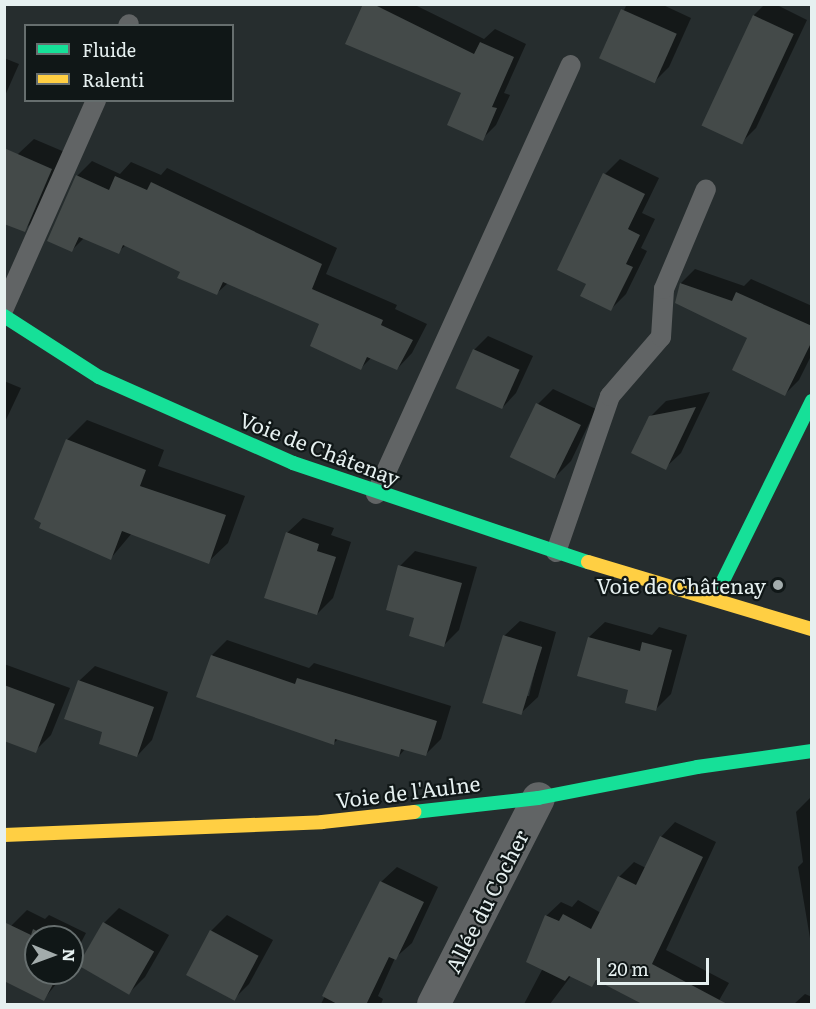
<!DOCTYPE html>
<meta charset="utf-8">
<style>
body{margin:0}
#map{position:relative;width:816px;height:1009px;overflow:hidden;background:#262d2e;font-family:Literata,serif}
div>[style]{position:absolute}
.shadow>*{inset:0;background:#0007}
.building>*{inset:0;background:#444a49;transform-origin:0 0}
.lane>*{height:20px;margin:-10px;padding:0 10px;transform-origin:10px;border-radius:10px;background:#616465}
.street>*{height:33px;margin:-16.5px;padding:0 16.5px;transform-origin:16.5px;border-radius:16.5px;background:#616465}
.fast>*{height:14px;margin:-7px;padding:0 7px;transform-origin:7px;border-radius:7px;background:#16e098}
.slow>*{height:14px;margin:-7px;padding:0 7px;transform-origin:7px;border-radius:7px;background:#ffcf43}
.dots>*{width:16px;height:16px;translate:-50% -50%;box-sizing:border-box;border:3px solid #101717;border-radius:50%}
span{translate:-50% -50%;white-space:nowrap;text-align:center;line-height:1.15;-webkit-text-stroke:4.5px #101717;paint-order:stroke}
.street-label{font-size:21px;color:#e6f0f0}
.poi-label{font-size:21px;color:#e6f0f0}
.right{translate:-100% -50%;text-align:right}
.frame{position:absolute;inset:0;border:6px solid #e6f0f0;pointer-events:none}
.legend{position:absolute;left:24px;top:24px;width:210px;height:78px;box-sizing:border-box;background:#101717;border:2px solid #666e6e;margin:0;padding:8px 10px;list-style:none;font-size:18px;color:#e6f0f0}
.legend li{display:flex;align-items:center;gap:12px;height:30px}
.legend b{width:30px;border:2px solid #666e6e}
.north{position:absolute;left:24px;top:925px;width:60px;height:60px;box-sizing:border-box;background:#101717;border:2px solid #666e6e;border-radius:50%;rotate:91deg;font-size:16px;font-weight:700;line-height:24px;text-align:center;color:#e6f0f0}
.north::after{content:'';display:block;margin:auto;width:21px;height:27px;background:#a3acac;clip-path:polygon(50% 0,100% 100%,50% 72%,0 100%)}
.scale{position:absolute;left:597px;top:958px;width:112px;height:27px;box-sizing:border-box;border:3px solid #e6f0f0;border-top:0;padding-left:8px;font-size:18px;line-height:21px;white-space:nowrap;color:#e6f0f0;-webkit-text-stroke:4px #101717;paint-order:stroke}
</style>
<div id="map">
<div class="shadow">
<div style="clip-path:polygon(365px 4px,413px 4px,484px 39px,495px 29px,526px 44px,504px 93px,510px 95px,496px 125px,482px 139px,463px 93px)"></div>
<div style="clip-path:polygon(627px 4px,661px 4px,691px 18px,669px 67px,654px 82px,600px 58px)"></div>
<div style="clip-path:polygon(765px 4px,775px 4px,807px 20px,756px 128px,742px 142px,703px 124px,754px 15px)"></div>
<div style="clip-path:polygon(4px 58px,19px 64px,4px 98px)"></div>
<div style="clip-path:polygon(34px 139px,67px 153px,40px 215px,24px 230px,18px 154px)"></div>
<div style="clip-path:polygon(620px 159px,659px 178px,642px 213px,655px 219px,641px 248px,647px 251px,626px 294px,611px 309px,588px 283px,605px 174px)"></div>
<div style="clip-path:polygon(92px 161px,120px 174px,131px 162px,161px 175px,167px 168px,337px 248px,326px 274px,397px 305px,395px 309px,427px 324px,412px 353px,397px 369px,371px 358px,361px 368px,321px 323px,228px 283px,217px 293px,182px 271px,126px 245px,118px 252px,84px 238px,72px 250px,77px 176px)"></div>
<div style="clip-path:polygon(695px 269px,744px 286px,751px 279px,812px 306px,812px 354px,799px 380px,785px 394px,749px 337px,677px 302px,681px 283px)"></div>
<div style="clip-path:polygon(488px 336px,533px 356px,516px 393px,503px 407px,474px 350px)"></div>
<div style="clip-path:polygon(4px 381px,21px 388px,4px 424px)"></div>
<div style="clip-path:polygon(553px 389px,596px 409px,571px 461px,556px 476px,538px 404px)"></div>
<div style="clip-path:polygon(710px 392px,681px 453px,665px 468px,650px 417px,666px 401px)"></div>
<div style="clip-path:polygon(87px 420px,164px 450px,158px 466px,245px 496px,228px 543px,208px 562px,132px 533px,111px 558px,67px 440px)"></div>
<div style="clip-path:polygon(303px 518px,334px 528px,331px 535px,351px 542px,333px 598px,317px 614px,287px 533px)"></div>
<div style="clip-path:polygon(415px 551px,477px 567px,459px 630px,444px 645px,400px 566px)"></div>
<div style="clip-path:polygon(evenodd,520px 621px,556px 632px,538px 697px,522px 712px,504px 636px,520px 621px,542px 640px,529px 696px,526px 696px,542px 640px)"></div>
<div style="clip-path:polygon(605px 622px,652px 635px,659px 627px,687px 635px,671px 694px,655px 710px,630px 689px,589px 637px)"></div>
<div style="clip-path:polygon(227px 640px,309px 668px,314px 663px,451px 706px,441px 739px,426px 754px,406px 748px,399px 756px,338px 739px,333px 744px,212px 655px)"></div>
<div style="clip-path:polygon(4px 664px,70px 688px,51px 735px,35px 751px,4px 739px)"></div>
<div style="clip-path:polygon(95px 666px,168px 692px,152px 740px,137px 756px,103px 732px,79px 681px)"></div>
<div style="clip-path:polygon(812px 796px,812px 950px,798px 867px,803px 862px,796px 812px)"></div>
<div style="clip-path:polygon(675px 822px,716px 842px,666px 950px,729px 983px,717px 1004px,598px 979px,592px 985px,571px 976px,550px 1004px,524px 1004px,543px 968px,546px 916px,561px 902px,572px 907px,578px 900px,601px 913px,619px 877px,634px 862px,646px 868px,661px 837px)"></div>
<div style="clip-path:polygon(397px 867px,438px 887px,412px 943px,395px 958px,378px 996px,383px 999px,381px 1004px,321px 1004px,381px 882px)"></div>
<div style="clip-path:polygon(119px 908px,169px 935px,145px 977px,129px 993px,104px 923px)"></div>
<div style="clip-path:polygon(27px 910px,45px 919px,49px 915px,86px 933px,72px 960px,72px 937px,36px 937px,36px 973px,65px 973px,44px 999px,11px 926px)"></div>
<div style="clip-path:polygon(227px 915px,273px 940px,249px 984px,234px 999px,211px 931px)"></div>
<div style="clip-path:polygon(805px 994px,812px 997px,812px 1004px,794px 1004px)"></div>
</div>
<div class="building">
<div style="clip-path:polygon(363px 4px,373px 4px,474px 54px,480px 42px,514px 57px,492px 107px,497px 108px,483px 141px,447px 125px,461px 93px,345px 44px)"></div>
<div style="left:621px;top:9px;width:61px;height:54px;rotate:24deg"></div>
<div style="left:753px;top:15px;width:45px;height:122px;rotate:25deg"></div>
<div style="clip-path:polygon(4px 148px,52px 169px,25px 232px,4px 224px)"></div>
<div style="clip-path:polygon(603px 173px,645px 194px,628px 229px,640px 235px,626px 264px,633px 267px,611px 311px,580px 296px,586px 284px,557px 270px)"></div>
<div style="clip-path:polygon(76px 175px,109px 190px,115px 176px,147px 190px,151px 182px,322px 264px,312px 289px,383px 320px,381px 325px,413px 340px,397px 370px,367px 357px,361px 370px,310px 346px,319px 324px,223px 282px,217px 295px,177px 278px,180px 272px,123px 245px,119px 254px,79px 237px,72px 252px,47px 241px)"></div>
<div style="clip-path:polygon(680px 283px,732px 301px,736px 292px,812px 326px,812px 341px,785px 396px,732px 370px,747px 338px,675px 303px)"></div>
<div style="left:473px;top:349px;width:51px;height:43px;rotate:24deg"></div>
<div style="left:536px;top:403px;width:50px;height:60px;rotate:26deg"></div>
<div style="clip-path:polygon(696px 407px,666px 470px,631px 453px,649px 416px)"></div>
<div style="clip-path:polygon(66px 439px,146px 470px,140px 486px,226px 515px,209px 564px,122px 531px,111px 560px,39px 528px,41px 523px,34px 519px)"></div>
<div style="clip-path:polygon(286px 532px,319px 544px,317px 551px,336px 557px,317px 615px,264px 598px)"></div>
<div style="clip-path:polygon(398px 565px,462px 583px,444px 647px,409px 636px,414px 618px,386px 610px)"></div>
<div style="left:503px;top:635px;width:41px;height:71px;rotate:17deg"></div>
<div style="clip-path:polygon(588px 637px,640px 651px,642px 642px,672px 650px,656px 711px,625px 703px,628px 690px,577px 676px)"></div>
<div style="clip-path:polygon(211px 655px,295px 684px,297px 678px,437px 721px,426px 756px,401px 749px,399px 757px,335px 739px,334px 745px,196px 697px)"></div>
<div style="clip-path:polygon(78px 680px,154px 707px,137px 757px,99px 744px,102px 732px,64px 719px)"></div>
<div style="clip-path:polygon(4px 685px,55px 704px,36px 753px,4px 741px)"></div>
<div style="clip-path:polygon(660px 836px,703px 857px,652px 964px,729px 1005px,644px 1005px,596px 980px,592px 987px,569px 976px,565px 981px,526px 962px,545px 915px,559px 921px,563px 914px,591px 929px,618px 876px,636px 885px)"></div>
<div style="clip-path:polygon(380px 881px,424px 902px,396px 960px,389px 957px,366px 1005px,339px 1005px,322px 996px)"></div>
<div style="clip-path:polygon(4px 922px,31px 935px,33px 929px,48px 937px,36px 937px,36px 973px,59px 973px,44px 1001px,4px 981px)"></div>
<div style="left:103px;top:922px;width:59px;height:50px;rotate:30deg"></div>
<div style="left:210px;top:930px;width:55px;height:51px;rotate:28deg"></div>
</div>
<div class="lane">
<div style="left:128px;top:26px;width:2px;rotate:-63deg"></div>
<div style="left:4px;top:308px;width:227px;rotate:-66.1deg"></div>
<div style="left:376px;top:494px;width:471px;rotate:-65.6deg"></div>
<div style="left:556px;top:552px;width:165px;rotate:-70.9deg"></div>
<div style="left:610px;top:396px;width:78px;rotate:-49.2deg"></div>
<div style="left:661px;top:337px;width:48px;rotate:-86.4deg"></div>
<div style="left:664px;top:289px;width:108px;rotate:-67.2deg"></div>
</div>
<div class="street">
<div style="left:433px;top:1004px;width:231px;rotate:-63deg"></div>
</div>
<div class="fast">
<div style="left:4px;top:316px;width:113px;rotate:32.7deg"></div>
<div style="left:99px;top:377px;width:212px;rotate:23.9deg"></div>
<div style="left:293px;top:463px;width:311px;rotate:18.6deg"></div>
<div style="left:714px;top:599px;width:221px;rotate:-63.7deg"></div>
<div style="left:414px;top:812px;width:125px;rotate:-6.4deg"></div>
<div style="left:538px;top:798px;width:162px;rotate:-11deg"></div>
<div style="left:697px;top:767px;width:116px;rotate:-7.9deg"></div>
</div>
<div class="slow">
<div style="left:588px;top:562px;width:234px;rotate:16.7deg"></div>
<div style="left:4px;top:835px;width:318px;rotate:-2.3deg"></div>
<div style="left:322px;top:822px;width:93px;rotate:-6.2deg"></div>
</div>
<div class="dots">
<div style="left:778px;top:585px;background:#a3acac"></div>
</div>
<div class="street-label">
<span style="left:320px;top:448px;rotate:21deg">Voie de Châtenay</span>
<span style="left:408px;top:791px;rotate:-7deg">Voie de l'Aulne</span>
<span style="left:486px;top:901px;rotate:-63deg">Allée du Cocher</span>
</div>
<div class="poi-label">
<span class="right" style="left:766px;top:585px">Voie de Châtenay</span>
</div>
<div class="frame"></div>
<ul class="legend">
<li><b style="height:8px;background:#16e098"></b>Fluide</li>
<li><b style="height:8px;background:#ffcf43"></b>Ralenti</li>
</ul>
<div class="north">N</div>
<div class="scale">20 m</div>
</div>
